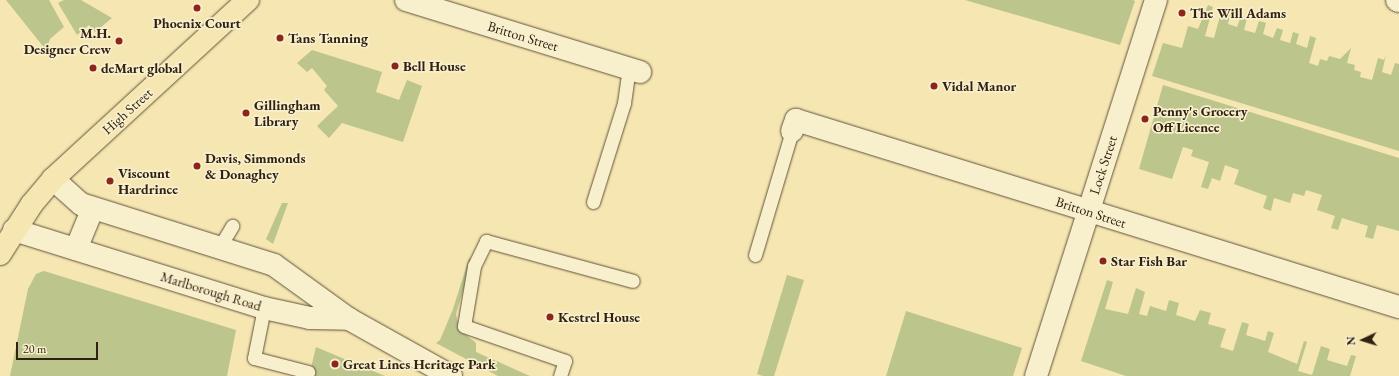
<!DOCTYPE html>
<style>
body{margin:0}
#map{position:relative;width:1399px;height:376px;overflow:hidden;background:#f5e6b2;font-family:"EB Garamond",serif}
div>[style]{position:absolute}
.green>*{inset:0;background:#bcc58c}
.roads{filter:drop-shadow(0 0 1px #61523a) drop-shadow(0 0 1px #61523a)}
.service>*{height:13px;margin:-6.5px;padding:0 6.5px;transform-origin:6.5px;border-radius:6.5px;background:#f8efcd}
.minor>*{height:22px;margin:-11px;padding:0 11px;transform-origin:11px;border-radius:11px;background:#f8efcd}
.primary>*{height:22px;margin:-11px;padding:0 11px;transform-origin:11px;border-radius:11px;background:#f5e6b2}
.dots>*{width:11px;height:11px;translate:-50% -50%;box-sizing:border-box;border:2px solid #f8efcd;border-radius:50%}
span{translate:-50% -50%;white-space:nowrap;text-align:center;line-height:1.15;-webkit-text-stroke:3.5px #f8efcd;paint-order:stroke}
.poi-label{font-size:14px;color:#302112;font-weight:700}
.left{translate:0 -50%;text-align:left}
.right{translate:-100% -50%;text-align:right}
.street-label{font-size:14px;color:#302112}
.north{position:absolute;left:1343px;top:320px;width:40px;height:40px;-webkit-text-stroke:3px #f8efcd;paint-order:stroke;rotate:266deg;font-size:11px;font-weight:700;line-height:16px;text-align:center;color:#302112}
.north::after{content:'';display:block;margin:auto;width:14px;height:18px;background:#302112;clip-path:polygon(50% 0,100% 100%,50% 72%,0 100%)}
.scale{position:absolute;left:16px;top:342px;width:82px;height:18px;box-sizing:border-box;border:2px solid #302112;border-top:0;padding-left:5px;font-size:12px;line-height:14px;white-space:nowrap;color:#302112;-webkit-text-stroke:3px #f8efcd;paint-order:stroke}
</style>
<div id="map">
<div class="green">
<div style="clip-path:polygon(6px 0,49px 0,64px 27px,50px 39px,46px 50px)"></div>
<div style="clip-path:polygon(64px 0,81px 0,112px 18px,95px 32px,89px 25px,77px 35px,58px 3px)"></div>
<div style="clip-path:polygon(965px 0,1133px 0,1135px 1px,1120px 45px)"></div>
<div style="clip-path:polygon(1208px 5px,1213px 7px,1205px 36px,1214px 38px,1222px 9px,1231px 12px,1228px 24px,1237px 27px,1241px 16px,1247px 18px,1244px 30px,1255px 33px,1259px 21px,1266px 23px,1263px 34px,1273px 38px,1277px 28px,1283px 30px,1280px 40px,1290px 43px,1293px 32px,1299px 34px,1296px 44px,1307px 48px,1310px 36px,1316px 38px,1309px 63px,1318px 66px,1320px 59px,1327px 61px,1329px 56px,1340px 59px,1351px 48px,1347px 63px,1355px 65px,1354px 70px,1361px 72px,1360px 77px,1372px 80px,1378px 58px,1384px 60px,1386px 55px,1382px 72px,1391px 75px,1395px 63px,1399px 64px,1399px 151px,1152px 76px,1163px 43px,1182px 48px,1188px 26px,1198px 29px)"></div>
<div style="clip-path:polygon(312px 50px,382px 72px,376px 92px,399px 100px,407px 80px,422px 86px,403px 142px,342px 123px,329px 138px,317px 126px,338px 106px,324px 90px,327px 86px,312px 68px,307px 72px,297px 63px)"></div>
<div style="clip-path:polygon(1163px 85px,1399px 158px,1399px 231px,1377px 225px,1373px 239px,1365px 237px,1368px 226px,1342px 218px,1338px 230px,1331px 228px,1335px 216px,1317px 210px,1322px 195px,1306px 190px,1304px 196px,1293px 193px,1290px 203px,1274px 198px,1271px 211px,1263px 208px,1267px 196px,1234px 184px,1239px 170px,1225px 165px,1220px 181px,1212px 178px,1208px 189px,1201px 187px,1209px 162px,1191px 156px,1193px 150px,1183px 147px,1172px 179px,1139px 169px)"></div>
<div style="clip-path:polygon(282px 203px,288px 203px,273px 244px,266px 239px)"></div>
<div style="clip-path:polygon(469px 258px,472px 261px,456px 314px,459px 329px,476px 343px,476px 352px,530px 376px,498px 376px,436px 343px,440px 340px,453px 309px)"></div>
<div style="clip-path:polygon(44px 271px,236px 330px,227px 376px,10px 376px,28px 289px,36px 274px)"></div>
<div style="clip-path:polygon(787px 275px,804px 280px,774px 376px,763px 376px,757px 374px)"></div>
<div style="clip-path:polygon(1107px 280px,1113px 282px,1105px 309px,1128px 314px,1136px 288px,1145px 292px,1139px 314px,1147px 316px,1150px 306px,1166px 311px,1169px 300px,1179px 303px,1176px 315px,1195px 321px,1200px 310px,1211px 313px,1208px 324px,1226px 329px,1220px 347px,1233px 351px,1242px 322px,1249px 324px,1246px 335px,1265px 341px,1268px 331px,1274px 333px,1268px 352px,1297px 364px,1304px 341px,1307px 342px,1298px 371px,1312px 375px,1321px 346px,1330px 349px,1327px 360px,1347px 366px,1351px 355px,1356px 356px,1350px 376px,1126px 376px,1081px 361px)"></div>
<div style="clip-path:polygon(906px 311px,1022px 348px,1013px 376px,886px 376px)"></div>
<div style="clip-path:polygon(316px 347px,385px 376px,309px 376px)"></div>
</div>
<div class="roads">
<div class="service">
<div style="left:593px;top:202px;width:104px;rotate:-72.6deg"></div>
<div style="left:624px;top:103px;width:34px;rotate:-82deg"></div>
<div style="left:219px;top:248px;width:26px;rotate:-59deg"></div>
<div style="left:755px;top:255px;width:129px;rotate:-73.4deg"></div>
<div style="left:264px;top:308px;width:51px;rotate:101.3deg"></div>
<div style="left:254px;top:358px;width:56px;rotate:14.5deg"></div>
<div style="left:560px;top:376px;width:16px;rotate:-72deg"></div>
<div style="left:565px;top:361px;width:107px;rotate:-160.9deg"></div>
<div style="left:464px;top:326px;width:61px;rotate:-80.5deg"></div>
<div style="left:474px;top:266px;width:28px;rotate:-64deg"></div>
<div style="left:486px;top:241px;width:152px;rotate:15.2deg"></div>
</div>
<div class="minor">
<div style="left:406px;top:0;width:245px;rotate:17.1deg"></div>
<div style="left:1397px;top:0;width:2px;rotate:27deg"></div>
<div style="left:792px;top:131px;width:12px;rotate:-70deg"></div>
<div style="left:796px;top:120px;width:631px;rotate:17.23deg"></div>
<div style="left:53px;top:179px;width:38px;rotate:42deg"></div>
<div style="left:81px;top:204px;width:202px;rotate:17.5deg"></div>
<div style="left:274px;top:265px;width:92px;rotate:35.8deg"></div>
<div style="left:349px;top:319px;width:117px;rotate:29.2deg"></div>
<div style="left:14px;top:230px;width:262px;rotate:17.3deg"></div>
<div style="left:264px;top:308px;width:47px;rotate:12.3deg"></div>
<div style="left:310px;top:318px;width:39px;rotate:1deg"></div>
<div style="left:76px;top:249px;width:44px;rotate:-67.5deg"></div>
<div style="left:1036px;top:376px;width:395px;rotate:-72.3deg"></div>
</div>
<div class="primary">
<div style="left:0;top:254px;width:59px;rotate:-57.4deg"></div>
<div style="left:32px;top:204px;width:33px;rotate:-50deg"></div>
<div style="left:53px;top:179px;width:265px;rotate:-42.6deg"></div>
</div>
</div>
<div class="dots">
<div style="left:197px;top:8px;background:#8f2418"></div>
<div style="left:1182px;top:13px;background:#8f2418"></div>
<div style="left:280px;top:38px;background:#8f2418"></div>
<div style="left:119px;top:41px;background:#8f2418"></div>
<div style="left:395px;top:66px;background:#8f2418"></div>
<div style="left:93px;top:68px;background:#8f2418"></div>
<div style="left:934px;top:86px;background:#8f2418"></div>
<div style="left:246px;top:113px;background:#8f2418"></div>
<div style="left:1145px;top:119px;background:#8f2418"></div>
<div style="left:197px;top:166px;background:#8f2418"></div>
<div style="left:110px;top:181px;background:#8f2418"></div>
<div style="left:1103px;top:261px;background:#8f2418"></div>
<div style="left:550px;top:317px;background:#8f2418"></div>
<div style="left:335px;top:364px;background:#8f2418"></div>
</div>
<div class="poi-label">
<span class="left" style="left:1190px;top:13px">The Will Adams</span>
<span style="left:197px;top:23px">Phoenix Court</span>
<span class="right" style="left:111px;top:41px">M.H.<br>Designer Crew</span>
<span class="left" style="left:288px;top:38px">Tans Tanning</span>
<span class="left" style="left:403px;top:66px">Bell House</span>
<span class="left" style="left:101px;top:68px">deMart global</span>
<span class="left" style="left:942px;top:86px">Vidal Manor</span>
<span class="left" style="left:254px;top:113px">Gillingham<br>Library</span>
<span class="left" style="left:1153px;top:119px">Penny's Grocery<br>Off Licence</span>
<span class="left" style="left:205px;top:166px">Davis, Simmonds<br>&amp; Donaghey</span>
<span class="left" style="left:118px;top:181px">Viscount<br>Hardrince</span>
<span class="left" style="left:1111px;top:261px">Star Fish Bar</span>
<span class="left" style="left:558px;top:317px">Kestrel House</span>
<span class="left" style="left:343px;top:364px">Great Lines Heritage Park</span>
</div>
<div class="street-label">
<span style="left:523px;top:36px;rotate:17deg">Britton Street</span>
<span style="left:127px;top:111px;rotate:-42deg">High Street</span>
<span style="left:1103px;top:165px;rotate:-72deg">Lock Street</span>
<span style="left:1091px;top:212px;rotate:18deg">Britton Street</span>
<span style="left:211px;top:291px;rotate:17deg">Marlborough Road</span>
</div>
<div class="north">N</div>
<div class="scale">20 m</div>
</div>
